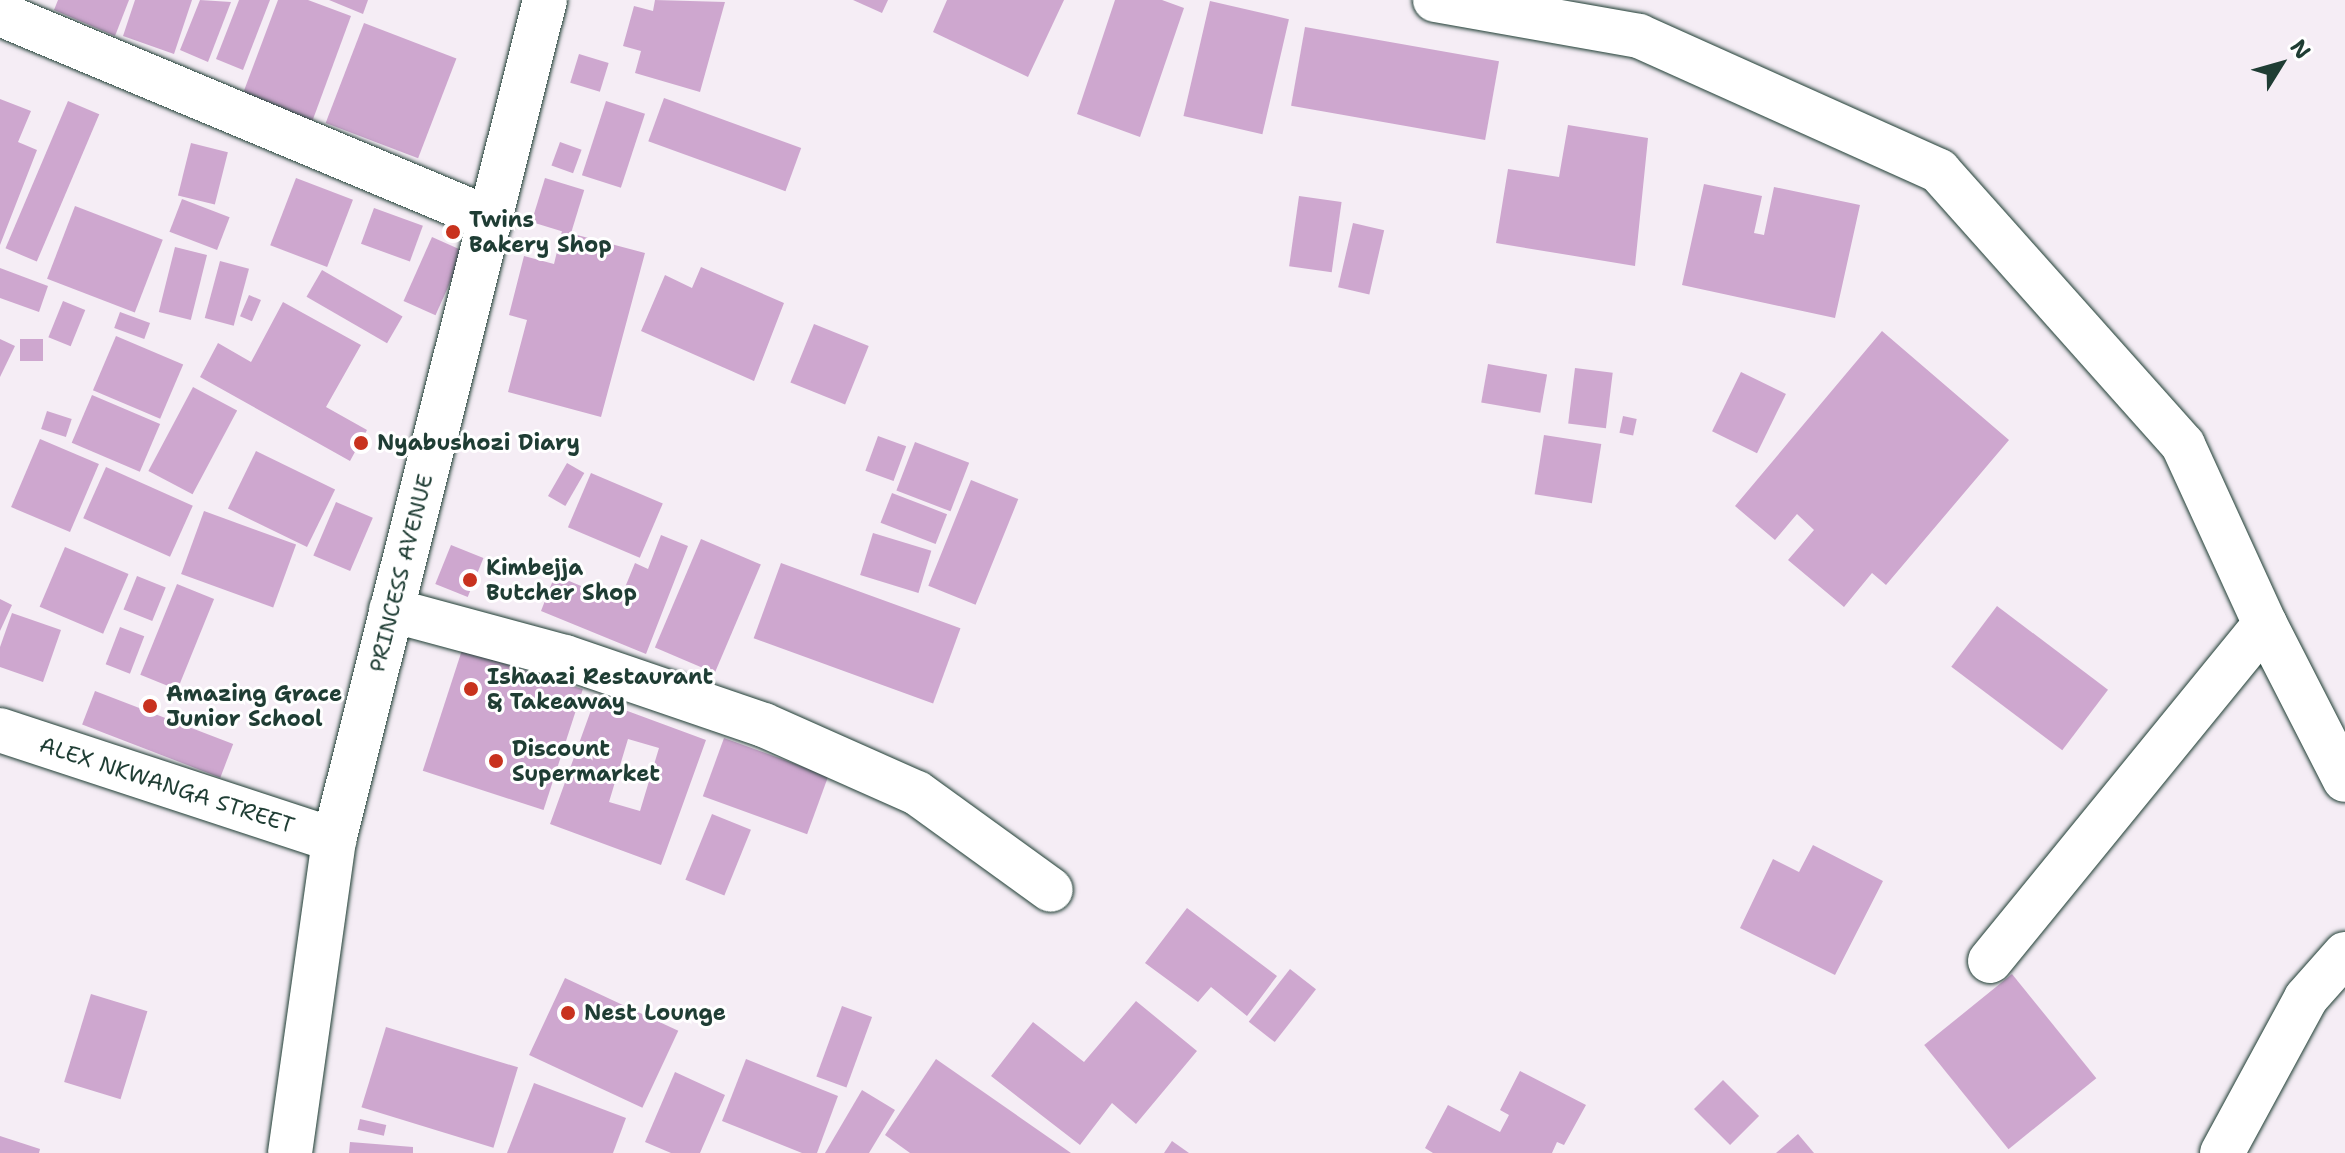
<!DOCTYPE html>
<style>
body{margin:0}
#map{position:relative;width:2345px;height:1153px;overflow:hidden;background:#f5edf5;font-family:"Shantell Sans",sans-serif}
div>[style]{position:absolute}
.building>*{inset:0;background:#cea7cf;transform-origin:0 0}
.roads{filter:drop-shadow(0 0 2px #1f3d34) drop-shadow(0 0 2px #1f3d34)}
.minor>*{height:44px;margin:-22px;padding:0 22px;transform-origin:22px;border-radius:22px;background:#fff}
.dots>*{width:22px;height:22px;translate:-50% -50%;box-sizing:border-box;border:4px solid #fff;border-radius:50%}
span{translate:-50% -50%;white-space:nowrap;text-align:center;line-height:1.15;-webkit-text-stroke:6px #fff;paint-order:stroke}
.poi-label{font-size:22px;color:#1f3d34;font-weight:700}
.left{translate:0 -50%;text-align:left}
.street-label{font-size:22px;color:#1f3d34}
.north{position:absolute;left:2241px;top:24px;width:80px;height:80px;-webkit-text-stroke:6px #fff;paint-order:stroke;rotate:53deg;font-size:22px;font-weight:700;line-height:32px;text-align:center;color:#1f3d34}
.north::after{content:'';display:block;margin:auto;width:28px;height:36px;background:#1f3d34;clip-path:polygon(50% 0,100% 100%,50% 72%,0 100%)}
</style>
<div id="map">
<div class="building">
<div style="clip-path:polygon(58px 0,129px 0,115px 36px,54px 10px)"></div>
<div style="clip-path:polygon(135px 0,192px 0,174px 54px,123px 36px)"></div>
<div style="clip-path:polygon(200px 0,231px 2px,208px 62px,180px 50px)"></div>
<div style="clip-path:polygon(239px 0,270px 0,243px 70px,216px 59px)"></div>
<div style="clip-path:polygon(278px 0,308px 0,351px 16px,312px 122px,242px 96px)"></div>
<div style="clip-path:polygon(329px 0,368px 0,363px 14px)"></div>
<div style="clip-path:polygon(655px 0,725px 2px,700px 92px,635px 73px,641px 51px,623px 46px,634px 6px,653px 11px)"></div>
<div style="clip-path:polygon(853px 0,888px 0,882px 13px)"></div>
<div style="clip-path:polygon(947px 0,1064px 0,1028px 77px,933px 32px)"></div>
<div style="clip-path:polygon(1115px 0,1162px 0,1184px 8px,1140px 137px,1077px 114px)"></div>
<div style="left:1210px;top:1px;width:81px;height:118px;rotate:13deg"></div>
<div style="left:364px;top:23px;width:99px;height:107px;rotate:21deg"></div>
<div style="left:1305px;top:27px;width:197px;height:80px;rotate:10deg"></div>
<div style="left:579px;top:54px;width:31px;height:30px;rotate:17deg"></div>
<div style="left:664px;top:98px;width:146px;height:46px;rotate:20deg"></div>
<div style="clip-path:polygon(0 99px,31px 111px,18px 142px,37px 150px,0 245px)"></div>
<div style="left:68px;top:101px;width:34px;height:160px;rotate:23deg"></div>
<div style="left:606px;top:101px;width:41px;height:78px;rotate:18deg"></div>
<div style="clip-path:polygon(1568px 125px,1648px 138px,1635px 266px,1496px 243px,1508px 169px,1559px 177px)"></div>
<div style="left:560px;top:142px;width:23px;height:25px;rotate:20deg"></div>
<div style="left:191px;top:143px;width:38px;height:54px;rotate:14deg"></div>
<div style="left:296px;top:178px;width:61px;height:72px;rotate:21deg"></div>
<div style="left:545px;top:178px;width:41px;height:46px;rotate:17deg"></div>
<div style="clip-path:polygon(1704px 184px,1762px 196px,1754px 233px,1764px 235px,1774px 187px,1860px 205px,1835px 318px,1682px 285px)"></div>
<div style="left:1299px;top:196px;width:43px;height:71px;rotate:8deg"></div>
<div style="left:182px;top:199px;width:51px;height:35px;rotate:21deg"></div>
<div style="left:75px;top:206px;width:94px;height:78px;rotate:21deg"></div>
<div style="left:374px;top:208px;width:52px;height:38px;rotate:20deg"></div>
<div style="left:1353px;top:223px;width:32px;height:66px;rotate:13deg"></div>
<div style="clip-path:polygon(562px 231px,645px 253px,601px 417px,508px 392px,527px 320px,509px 315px,524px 256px,554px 264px)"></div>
<div style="left:432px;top:237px;width:35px;height:70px;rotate:24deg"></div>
<div style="left:175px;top:247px;width:33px;height:67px;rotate:14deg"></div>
<div style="left:220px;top:261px;width:30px;height:59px;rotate:15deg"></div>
<div style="clip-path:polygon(701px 267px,784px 303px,754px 381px,641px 331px,665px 275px,692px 288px)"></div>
<div style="clip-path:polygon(0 268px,48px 286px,39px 312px,0 298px)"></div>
<div style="left:322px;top:270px;width:93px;height:31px;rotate:30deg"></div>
<div style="left:249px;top:295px;width:13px;height:23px;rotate:23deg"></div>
<div style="left:63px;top:301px;width:24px;height:39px;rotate:22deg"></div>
<div style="clip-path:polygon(283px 302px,361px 345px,326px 407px,367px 430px,350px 461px,200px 377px,218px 343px,251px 362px)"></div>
<div style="left:120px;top:312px;width:32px;height:17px;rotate:20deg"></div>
<div style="left:814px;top:324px;width:59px;height:63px;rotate:22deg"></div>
<div style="clip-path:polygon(1882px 331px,2009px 440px,1886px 585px,1872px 573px,1844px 607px,1788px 560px,1814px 530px,1797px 514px,1775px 540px,1735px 506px)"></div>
<div style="left:116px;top:336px;width:73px;height:59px;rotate:23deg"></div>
<div style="clip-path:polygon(0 339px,15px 346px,0 377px)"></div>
<div style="left:20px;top:339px;width:23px;height:22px"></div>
<div style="left:1488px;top:364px;width:60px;height:39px;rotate:10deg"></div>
<div style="left:1575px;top:368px;width:38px;height:56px;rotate:7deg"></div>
<div style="left:1741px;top:372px;width:50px;height:66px;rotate:26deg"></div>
<div style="left:193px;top:387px;width:50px;height:95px;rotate:28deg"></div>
<div style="left:92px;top:395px;width:74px;height:52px;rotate:23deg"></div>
<div style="left:47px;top:411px;width:26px;height:19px;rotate:18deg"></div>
<div style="left:1623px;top:416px;width:14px;height:17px;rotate:12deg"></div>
<div style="left:1544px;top:435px;width:58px;height:60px;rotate:9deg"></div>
<div style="left:878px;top:436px;width:30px;height:37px;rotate:20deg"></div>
<div style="left:40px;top:439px;width:64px;height:74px;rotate:23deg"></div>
<div style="left:915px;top:442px;width:58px;height:52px;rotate:21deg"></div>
<div style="left:256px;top:451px;width:88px;height:64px;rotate:26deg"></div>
<div style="left:567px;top:463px;width:20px;height:38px;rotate:30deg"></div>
<div style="left:106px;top:467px;width:95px;height:56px;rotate:24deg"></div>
<div style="left:591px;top:473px;width:78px;height:59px;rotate:23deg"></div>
<div style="left:971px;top:480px;width:51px;height:114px;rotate:22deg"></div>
<div style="left:892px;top:493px;width:59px;height:32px;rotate:21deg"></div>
<div style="left:336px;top:502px;width:40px;height:58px;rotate:23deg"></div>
<div style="left:204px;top:511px;width:98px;height:67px;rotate:20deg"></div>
<div style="left:873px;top:533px;width:61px;height:44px;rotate:17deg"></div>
<div style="clip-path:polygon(661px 535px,688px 546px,646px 654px,541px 611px,555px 575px,619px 602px,635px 563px,648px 569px)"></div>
<div style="left:701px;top:539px;width:65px;height:118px;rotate:23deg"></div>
<div style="left:451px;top:545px;width:35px;height:42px;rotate:22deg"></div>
<div style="left:65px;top:547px;width:69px;height:65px;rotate:23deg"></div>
<div style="left:781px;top:563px;width:191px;height:80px;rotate:20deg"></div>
<div style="left:137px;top:576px;width:31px;height:36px;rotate:22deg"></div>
<div style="left:177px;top:584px;width:40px;height:98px;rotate:22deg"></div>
<div style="clip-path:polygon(0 599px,12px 605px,0 631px)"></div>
<div style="left:1997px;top:606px;width:139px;height:76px;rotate:37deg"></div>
<div style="clip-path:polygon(12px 613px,61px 630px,43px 682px,0 667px,0 647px)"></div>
<div style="left:120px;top:627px;width:26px;height:40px;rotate:21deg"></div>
<div style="left:462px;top:650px;width:127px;height:127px;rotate:18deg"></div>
<div style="left:95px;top:691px;width:148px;height:36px;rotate:21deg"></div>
<div style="clip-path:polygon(evenodd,595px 699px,706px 740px,661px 865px,550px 824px,595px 699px,628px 739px,659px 748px,640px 811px,609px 802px,628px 739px)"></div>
<div style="left:724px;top:738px;width:111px;height:62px;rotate:20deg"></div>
<div style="left:712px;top:814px;width:42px;height:71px;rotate:22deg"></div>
<div style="clip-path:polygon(1813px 845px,1883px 881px,1835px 975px,1740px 928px,1773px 859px,1799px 872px)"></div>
<div style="clip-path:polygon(1187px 908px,1277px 976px,1247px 1016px,1211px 987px,1198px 1002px,1145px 963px)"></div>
<div style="left:1290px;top:969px;width:33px;height:67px;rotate:38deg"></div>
<div style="left:2012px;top:974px;width:134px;height:113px;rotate:51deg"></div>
<div style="left:565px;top:978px;width:125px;height:85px;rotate:25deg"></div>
<div style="left:91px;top:994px;width:59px;height:92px;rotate:17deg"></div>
<div style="clip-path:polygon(1136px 1001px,1197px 1051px,1136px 1124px,1112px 1103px,1080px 1145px,991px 1076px,1033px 1022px,1084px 1062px)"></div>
<div style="left:842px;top:1006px;width:32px;height:75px;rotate:20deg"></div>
<div style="left:386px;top:1027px;width:138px;height:84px;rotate:17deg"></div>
<div style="clip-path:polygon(746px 1059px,838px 1096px,817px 1153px,802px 1153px,722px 1121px)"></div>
<div style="clip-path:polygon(936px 1059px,1071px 1153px,910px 1153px,885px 1135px)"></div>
<div style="clip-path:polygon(1520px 1071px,1586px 1105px,1564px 1145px,1557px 1142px,1552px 1153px,1433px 1153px,1425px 1148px,1448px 1105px,1500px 1132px,1509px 1115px,1500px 1110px)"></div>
<div style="clip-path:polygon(675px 1072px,725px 1095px,700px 1153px,671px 1153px,645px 1142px)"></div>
<div style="left:1723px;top:1080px;width:51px;height:41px;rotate:45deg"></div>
<div style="clip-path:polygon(534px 1083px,626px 1118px,613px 1153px,507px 1153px)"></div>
<div style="clip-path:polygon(862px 1090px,895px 1110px,869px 1153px,825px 1153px)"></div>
<div style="left:360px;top:1119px;width:27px;height:11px;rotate:13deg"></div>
<div style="clip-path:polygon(1798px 1134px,1814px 1153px,1776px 1153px)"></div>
<div style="clip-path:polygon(0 1136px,40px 1149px,39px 1153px,0 1153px)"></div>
<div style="clip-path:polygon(1172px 1141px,1189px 1153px,1164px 1153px)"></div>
<div style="clip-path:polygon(350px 1142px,413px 1147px,413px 1153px,349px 1153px)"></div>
</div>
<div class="roads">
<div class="minor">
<div style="left:1435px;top:0;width:207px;rotate:10deg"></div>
<div style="left:1639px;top:36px;width:329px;rotate:24.2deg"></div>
<div style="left:1939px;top:171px;width:367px;rotate:48.3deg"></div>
<div style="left:2183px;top:445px;width:197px;rotate:65.4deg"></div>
<div style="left:2265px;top:624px;width:175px;rotate:62.9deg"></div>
<div style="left:0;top:14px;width:531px;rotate:22.7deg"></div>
<div style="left:391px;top:610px;width:180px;rotate:15.1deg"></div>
<div style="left:565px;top:657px;width:210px;rotate:18.9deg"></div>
<div style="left:764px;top:725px;width:167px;rotate:24deg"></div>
<div style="left:917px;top:793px;width:165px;rotate:35.9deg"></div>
<div style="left:0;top:730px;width:352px;rotate:18.2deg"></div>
<div style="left:1990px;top:961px;width:435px;rotate:-50.8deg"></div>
<div style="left:290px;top:1153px;width:316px;rotate:-82deg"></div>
<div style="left:334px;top:840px;width:866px;rotate:-75.9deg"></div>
<div style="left:2222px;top:1153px;width:176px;rotate:-61.5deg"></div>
<div style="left:2306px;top:998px;width:59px;rotate:-48.4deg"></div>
</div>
</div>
<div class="dots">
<div style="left:453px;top:232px;background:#c8321e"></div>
<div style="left:361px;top:443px;background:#c8321e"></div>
<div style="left:470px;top:580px;background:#c8321e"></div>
<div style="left:471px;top:689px;background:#c8321e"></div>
<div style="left:150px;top:706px;background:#c8321e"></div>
<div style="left:496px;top:761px;background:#c8321e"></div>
<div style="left:568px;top:1013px;background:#c8321e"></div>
</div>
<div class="poi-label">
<span class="left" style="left:469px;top:232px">Twins<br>Bakery Shop</span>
<span class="left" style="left:377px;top:443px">Nyabushozi Diary</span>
<span class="left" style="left:486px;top:580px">Kimbejja<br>Butcher Shop</span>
<span class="left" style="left:487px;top:689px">Ishaazi Restaurant<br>&amp; Takeaway</span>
<span class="left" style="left:166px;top:706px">Amazing Grace<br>Junior School</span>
<span class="left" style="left:512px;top:761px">Discount<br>Supermarket</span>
<span class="left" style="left:584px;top:1013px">Nest Lounge</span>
</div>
<div class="street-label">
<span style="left:401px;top:573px;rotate:-76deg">PRINCESS AVENUE</span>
<span style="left:167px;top:785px;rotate:18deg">ALEX NKWANGA STREET</span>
</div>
<div class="north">N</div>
</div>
